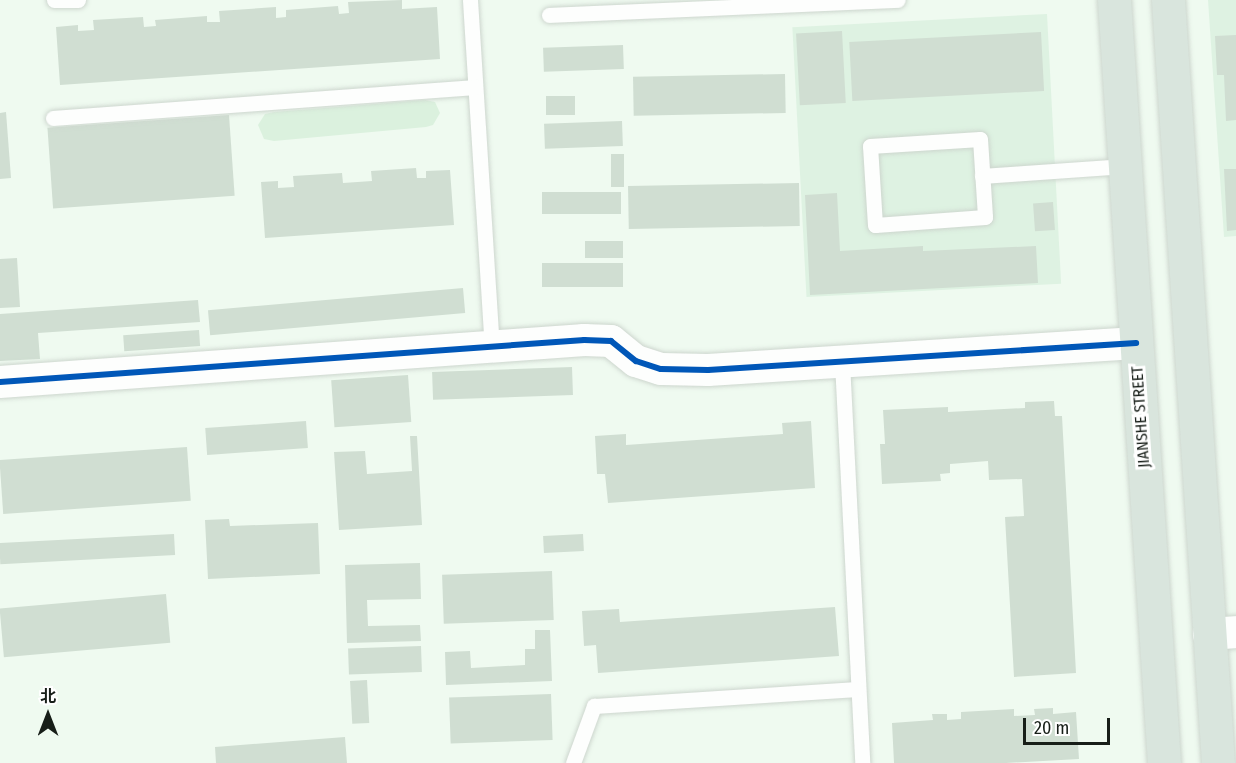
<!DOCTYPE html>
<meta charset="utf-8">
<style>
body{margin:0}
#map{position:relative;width:1236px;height:763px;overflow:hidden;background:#effaf0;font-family:"Fira Sans Condensed","Noto Sans SC",sans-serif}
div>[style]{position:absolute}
.built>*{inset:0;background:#def2e2;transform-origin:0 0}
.green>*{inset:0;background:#dbf1de}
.building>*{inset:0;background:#d0ded2;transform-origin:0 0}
.roads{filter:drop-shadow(0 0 2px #cdd6ce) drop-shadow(0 0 2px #cdd6ce)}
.service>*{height:15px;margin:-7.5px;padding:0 7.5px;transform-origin:7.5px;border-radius:7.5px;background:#fdfefd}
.minor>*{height:32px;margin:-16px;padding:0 16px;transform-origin:16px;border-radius:16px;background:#fdfefd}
.primary>*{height:33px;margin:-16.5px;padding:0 16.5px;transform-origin:16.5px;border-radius:16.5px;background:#d9e5dd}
.cycleway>*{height:6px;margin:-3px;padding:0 3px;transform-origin:3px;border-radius:3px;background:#0057b8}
span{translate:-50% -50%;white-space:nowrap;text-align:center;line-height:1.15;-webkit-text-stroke:6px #fff;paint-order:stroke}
.street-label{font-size:16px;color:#171e18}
.north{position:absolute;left:18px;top:685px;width:60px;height:60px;-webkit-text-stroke:4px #fff;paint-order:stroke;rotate:0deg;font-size:16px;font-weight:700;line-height:24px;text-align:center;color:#171e18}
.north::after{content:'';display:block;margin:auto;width:21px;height:27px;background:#171e18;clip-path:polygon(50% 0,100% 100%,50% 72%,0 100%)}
.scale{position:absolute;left:1023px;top:718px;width:87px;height:27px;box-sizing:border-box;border:3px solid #171e18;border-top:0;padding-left:8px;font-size:18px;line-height:21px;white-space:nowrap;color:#171e18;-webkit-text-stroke:4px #fff;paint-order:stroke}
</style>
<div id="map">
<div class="built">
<div style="clip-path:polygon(1208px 0,1236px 0,1236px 236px,1224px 237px)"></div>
<div style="left:1047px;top:14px;width:270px;height:255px;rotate:87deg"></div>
</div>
<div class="green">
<div style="clip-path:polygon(425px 100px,435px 102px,440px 113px,433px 125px,426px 127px,274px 141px,264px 139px,258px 125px,265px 114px,274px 112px)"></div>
</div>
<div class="building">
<div style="clip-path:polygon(402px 0,402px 9px,437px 7px,440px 59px,60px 85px,56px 27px,78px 25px,78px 31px,94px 30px,93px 20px,143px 17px,144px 27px,156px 26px,155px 20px,207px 16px,207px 22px,220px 22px,219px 11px,276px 7px,276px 18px,286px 17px,286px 10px,338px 6px,339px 14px,349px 13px,348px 2px)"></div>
<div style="left:842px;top:31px;width:72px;height:46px;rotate:87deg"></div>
<div style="left:1041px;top:32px;width:59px;height:192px;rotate:87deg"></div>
<div style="clip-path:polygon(1236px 35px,1236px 120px,1226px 121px,1224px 75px,1217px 75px,1215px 36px)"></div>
<div style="left:623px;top:45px;width:24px;height:80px;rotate:88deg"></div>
<div style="left:785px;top:74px;width:39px;height:152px;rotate:89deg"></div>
<div style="left:575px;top:96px;width:19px;height:29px;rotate:90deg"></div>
<div style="clip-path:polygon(6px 112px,11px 178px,0 179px,0 113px)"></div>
<div style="left:229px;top:115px;width:81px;height:182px;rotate:86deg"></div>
<div style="left:622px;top:121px;width:25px;height:78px;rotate:88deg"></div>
<div style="left:611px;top:154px;width:13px;height:33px"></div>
<div style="clip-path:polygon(416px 168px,417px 178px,426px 178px,426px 171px,450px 170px,454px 225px,265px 238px,261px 182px,278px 181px,278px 188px,294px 187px,293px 176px,342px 173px,343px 183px,372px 181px,371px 171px)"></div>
<div style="clip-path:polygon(1224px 169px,1236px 169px,1236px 230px,1227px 231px)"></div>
<div style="left:799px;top:183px;width:43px;height:171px;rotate:89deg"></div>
<div style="left:621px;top:192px;width:22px;height:79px;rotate:90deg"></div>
<div style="clip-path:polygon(837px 193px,840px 251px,923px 246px,923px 251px,1036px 246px,1038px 283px,810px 295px,805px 195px)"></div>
<div style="left:1053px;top:202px;width:28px;height:20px;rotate:86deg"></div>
<div style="left:623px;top:241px;width:17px;height:38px;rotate:90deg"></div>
<div style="clip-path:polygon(17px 258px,20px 307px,0 308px,0 259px)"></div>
<div style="left:623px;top:263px;width:24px;height:81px;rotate:90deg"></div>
<div style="left:463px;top:288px;width:25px;height:256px;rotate:85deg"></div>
<div style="clip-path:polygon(198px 300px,200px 322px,38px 333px,40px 359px,0 361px,0 314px)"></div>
<div style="left:199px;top:330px;width:16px;height:76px;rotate:86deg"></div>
<div style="left:572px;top:367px;width:28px;height:140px;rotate:88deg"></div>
<div style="left:408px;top:375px;width:47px;height:77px;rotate:86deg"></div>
<div style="clip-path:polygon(1054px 401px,1055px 416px,1062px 416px,1076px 673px,1014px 677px,1005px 517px,1024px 516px,1022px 479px,989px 480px,988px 461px,950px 464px,950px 473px,940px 474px,941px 481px,882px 484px,880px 444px,885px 444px,883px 410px,948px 407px,948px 412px,1025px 408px,1025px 402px)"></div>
<div style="left:306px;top:421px;width:27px;height:101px;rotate:86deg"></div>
<div style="clip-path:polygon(811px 421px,815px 488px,608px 503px,605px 474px,597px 474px,595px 436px,626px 434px,626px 445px,783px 434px,782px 423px)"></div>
<div style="clip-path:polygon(410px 436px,417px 436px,422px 525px,339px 530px,334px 452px,365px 451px,367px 474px,412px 471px)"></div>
<div style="left:187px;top:447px;width:54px;height:188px;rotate:86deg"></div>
<div style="clip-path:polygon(229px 519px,230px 526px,318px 523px,320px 574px,208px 579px,205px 520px)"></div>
<div style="left:174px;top:534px;width:21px;height:175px;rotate:87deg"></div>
<div style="left:583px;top:534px;width:17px;height:40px;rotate:87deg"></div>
<div style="clip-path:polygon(420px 563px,421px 599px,367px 600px,368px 626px,420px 625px,421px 641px,347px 643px,345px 565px)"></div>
<div style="left:552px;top:571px;width:49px;height:110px;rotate:88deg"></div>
<div style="left:166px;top:594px;width:49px;height:167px;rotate:85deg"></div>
<div style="clip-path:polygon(835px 607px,839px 656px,598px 673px,596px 645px,584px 646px,582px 611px,619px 609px,620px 622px)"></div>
<div style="clip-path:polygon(535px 630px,550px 630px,552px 681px,446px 685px,445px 652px,470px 651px,471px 668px,525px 665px,525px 649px,535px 649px)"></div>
<div style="left:421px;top:646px;width:26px;height:73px;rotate:88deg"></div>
<div style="left:367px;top:680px;width:43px;height:17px;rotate:87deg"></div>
<div style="left:551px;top:694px;width:46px;height:102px;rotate:88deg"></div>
<div style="clip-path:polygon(1053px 708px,1053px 714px,1076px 712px,1079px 759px,1006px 763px,894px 763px,892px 723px,933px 720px,932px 714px,947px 714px,947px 720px,961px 719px,961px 712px,1014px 709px,1014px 716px,1035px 715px,1034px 709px)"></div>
<div style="clip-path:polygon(345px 737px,347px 763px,216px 763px,215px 747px)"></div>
</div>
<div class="roads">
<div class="service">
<div style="left:54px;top:0;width:24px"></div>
<div style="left:470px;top:0;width:348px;rotate:86.4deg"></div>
<div style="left:549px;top:15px;width:349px;rotate:-2.5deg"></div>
<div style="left:53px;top:118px;width:423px;rotate:-4.2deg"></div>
<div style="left:980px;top:139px;width:78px;rotate:86.3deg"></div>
<div style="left:985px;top:217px;width:110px;rotate:175.8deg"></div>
<div style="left:875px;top:225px;width:79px;rotate:-93.6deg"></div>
<div style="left:870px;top:146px;width:110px;rotate:-3.6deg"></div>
<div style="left:982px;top:176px;width:143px;rotate:-4deg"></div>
<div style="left:842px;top:362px;width:401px;rotate:87.1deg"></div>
<div style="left:573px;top:763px;width:61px;rotate:-69.8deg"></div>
<div style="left:594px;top:706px;width:264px;rotate:-3.7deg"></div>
</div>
<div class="minor">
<div style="left:0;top:382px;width:586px;rotate:-4.11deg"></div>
<div style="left:584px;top:340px;width:27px;rotate:2deg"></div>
<div style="left:611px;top:341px;width:32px;rotate:39deg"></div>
<div style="left:636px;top:361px;width:26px;rotate:18deg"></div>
<div style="left:661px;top:369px;width:47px;rotate:1.2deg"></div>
<div style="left:708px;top:370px;width:429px;rotate:-3.6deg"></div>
<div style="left:1209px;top:634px;width:27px;rotate:-4deg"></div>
</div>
<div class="primary">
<div style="left:1114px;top:0;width:765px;rotate:86.25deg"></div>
<div style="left:1168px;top:0;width:765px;rotate:86.25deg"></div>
</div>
</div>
<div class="cycleway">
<div style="left:0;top:382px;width:586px;rotate:-4.11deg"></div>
<div style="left:584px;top:340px;width:27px;rotate:2deg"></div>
<div style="left:611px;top:341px;width:32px;rotate:39deg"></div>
<div style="left:636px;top:361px;width:26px;rotate:18deg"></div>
<div style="left:661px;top:369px;width:47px;rotate:1.2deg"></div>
<div style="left:708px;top:370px;width:429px;rotate:-3.6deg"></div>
</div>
<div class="street-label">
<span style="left:1141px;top:417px;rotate:-94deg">JIANSHE STREET</span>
</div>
<div class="north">北</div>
<div class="scale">20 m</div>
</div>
